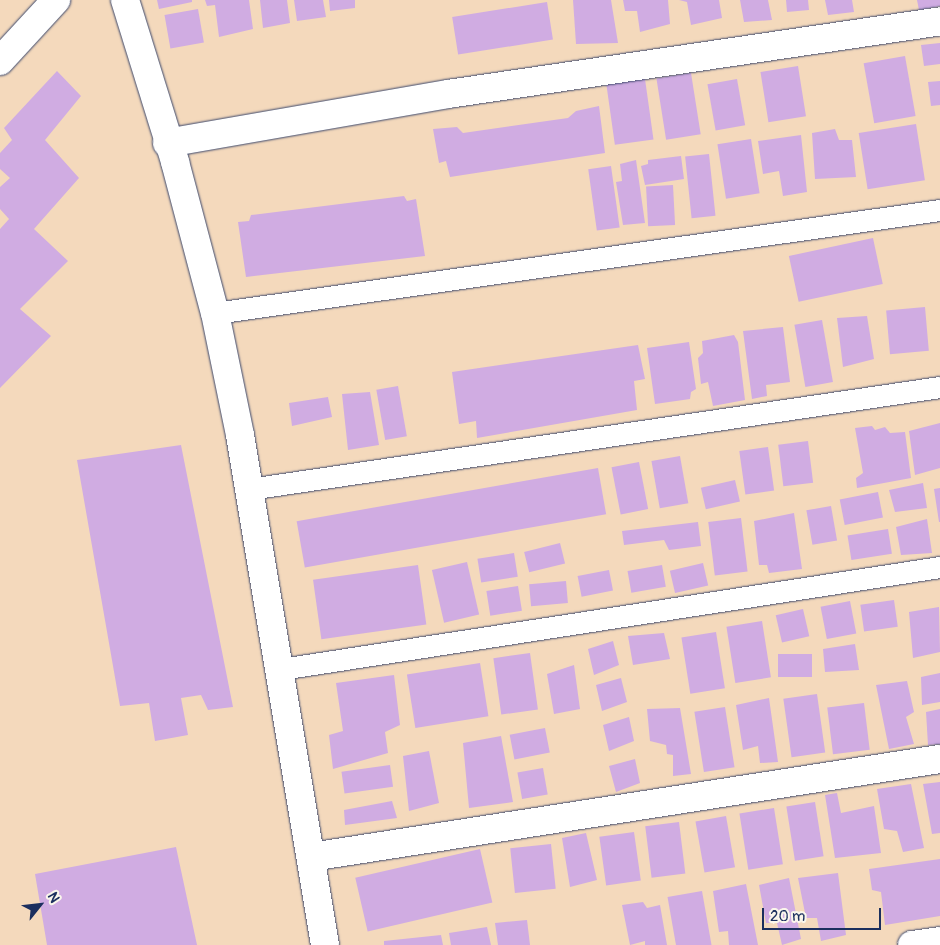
<!DOCTYPE html>
<style>
body{margin:0}
#map{position:relative;width:940px;height:945px;overflow:hidden;background:#f4d9bc;font-family:Pangolin,sans-serif}
div>[style]{position:absolute}
.building>*{inset:0;background:#d0ace2;transform-origin:0 0}
.roads{filter:drop-shadow(0 0 1px #3c486c) drop-shadow(0 0 1px #3c486c)}
.service>*{height:21px;margin:-10.5px;padding:0 10.5px;transform-origin:10.5px;border-radius:10.5px;background:#fff}
.minor>*{height:28px;margin:-14px;padding:0 14px;transform-origin:14px;border-radius:14px;background:#fff}
.tertiary>*{height:28px;margin:-14px;padding:0 14px;transform-origin:14px;border-radius:14px;background:#fff}
span{translate:-50% -50%;white-space:nowrap;text-align:center;line-height:1.15;-webkit-text-stroke:4.5px #fbf7ec;paint-order:stroke}
.north{position:absolute;left:15px;top:880px;width:50px;height:50px;-webkit-text-stroke:4px #fbf7ec;paint-order:stroke;rotate:61deg;font-size:14px;font-weight:700;line-height:20px;text-align:center;color:#1b2f5e}
.north::after{content:'';display:block;margin:auto;width:18px;height:22px;background:#1b2f5e;clip-path:polygon(50% 0,100% 100%,50% 72%,0 100%)}
.scale{position:absolute;left:762px;top:908px;width:119px;height:22px;box-sizing:border-box;border:2px solid #1b2f5e;border-top:0;padding-left:6px;font-size:15px;line-height:18px;white-space:nowrap;color:#1b2f5e;-webkit-text-stroke:4px #fbf7ec;paint-order:stroke}
</style>
<div id="map">
<div class="building">
<div style="clip-path:polygon(157px 0,192px 0,192px 2px,159px 9px)"></div>
<div style="clip-path:polygon(205px 0,249px 0,253px 29px,219px 37px,215px 5px,207px 6px)"></div>
<div style="clip-path:polygon(260px 0,287px 0,290px 23px,263px 28px)"></div>
<div style="clip-path:polygon(294px 0,323px 0,326px 17px,297px 21px)"></div>
<div style="clip-path:polygon(329px 0,355px 0,355px 8px,330px 11px)"></div>
<div style="clip-path:polygon(573px 0,611px 0,618px 43px,576px 44px)"></div>
<div style="clip-path:polygon(623px 0,668px 0,670px 24px,640px 32px,637px 11px,625px 11px)"></div>
<div style="clip-path:polygon(679px 0,719px 0,722px 18px,691px 25px,687px 2px)"></div>
<div style="clip-path:polygon(740px 0,768px 0,772px 20px,744px 22px)"></div>
<div style="clip-path:polygon(786px 0,808px 0,809px 10px,787px 12px)"></div>
<div style="clip-path:polygon(825px 0,852px 0,854px 12px,828px 15px)"></div>
<div style="clip-path:polygon(917px 0,940px 0,940px 6px,919px 10px)"></div>
<div style="left:547px;top:2px;width:38px;height:96px;rotate:81deg"></div>
<div style="left:198px;top:9px;width:34px;height:34px;rotate:80deg"></div>
<div style="clip-path:polygon(940px 43px,940px 64px,924px 66px,921px 45px)"></div>
<div style="left:905px;top:56px;width:61px;height:42px;rotate:80deg"></div>
<div style="left:798px;top:66px;width:51px;height:38px;rotate:81deg"></div>
<div style="clip-path:polygon(57px 71px,81px 96px,45px 140px,79px 178px,34px 229px,68px 261px,20px 309px,51px 336px,0 388px,0 229px,9px 219px,0 209px,0 187px,10px 178px,0 169px,0 153px,12px 140px,4px 128px)"></div>
<div style="left:691px;top:73px;width:62px;height:35px;rotate:81deg"></div>
<div style="left:645px;top:79px;width:61px;height:39px;rotate:82deg"></div>
<div style="left:737px;top:79px;width:47px;height:30px;rotate:80deg"></div>
<div style="clip-path:polygon(940px 81px,940px 105px,931px 106px,928px 82px)"></div>
<div style="clip-path:polygon(599px 106px,605px 153px,450px 177px,446px 161px,439px 163px,433px 129px,457px 127px,463px 133px,568px 118px,576px 111px)"></div>
<div style="left:916px;top:124px;width:57px;height:58px;rotate:81deg"></div>
<div style="clip-path:polygon(835px 129px,839px 140px,852px 140px,856px 177px,815px 179px,812px 133px)"></div>
<div style="clip-path:polygon(801px 135px,807px 192px,783px 196px,779px 171px,763px 174px,758px 141px)"></div>
<div style="left:751px;top:139px;width:55px;height:34px;rotate:81deg"></div>
<div style="left:709px;top:154px;width:62px;height:24px;rotate:84deg"></div>
<div style="clip-path:polygon(681px 156px,684px 179px,645px 185px,641px 166px,648px 164px,648px 160px)"></div>
<div style="clip-path:polygon(636px 160px,645px 223px,623px 225px,616px 182px,622px 181px,620px 164px)"></div>
<div style="left:611px;top:166px;width:62px;height:23px;rotate:82deg"></div>
<div style="left:673px;top:185px;width:40px;height:27px;rotate:87deg"></div>
<div style="clip-path:polygon(404px 196px,407px 201px,416px 199px,425px 256px,246px 277px,238px 222px,249px 221px,251px 215px)"></div>
<div style="left:873px;top:238px;width:47px;height:86px;rotate:78deg"></div>
<div style="left:925px;top:307px;width:44px;height:39px;rotate:85deg"></div>
<div style="clip-path:polygon(867px 316px,874px 359px,843px 367px,837px 318px)"></div>
<div style="left:822px;top:320px;width:63px;height:28px;rotate:80deg"></div>
<div style="clip-path:polygon(783px 327px,790px 382px,766px 385px,767px 396px,752px 399px,743px 331px)"></div>
<div style="clip-path:polygon(734px 335px,738px 342px,745px 400px,713px 406px,708px 382px,701px 384px,698px 358px,703px 353px,702px 341px)"></div>
<div style="clip-path:polygon(689px 342px,696px 389px,691px 392px,690px 399px,655px 404px,647px 348px)"></div>
<div style="clip-path:polygon(638px 345px,645px 379px,634px 381px,637px 410px,477px 438px,476px 421px,459px 424px,452px 372px)"></div>
<div style="left:398px;top:386px;width:51px;height:22px;rotate:80deg"></div>
<div style="clip-path:polygon(370px 392px,379px 445px,348px 450px,342px 394px)"></div>
<div style="clip-path:polygon(328px 397px,332px 417px,292px 426px,289px 403px)"></div>
<div style="clip-path:polygon(940px 423px,940px 468px,915px 475px,909px 431px)"></div>
<div style="clip-path:polygon(872px 426px,875px 430px,885px 427px,890px 433px,905px 432px,911px 478px,857px 488px,856px 478px,863px 473px,855px 428px)"></div>
<div style="left:808px;top:441px;width:42px;height:30px;rotate:83deg"></div>
<div style="clip-path:polygon(181px 445px,233px 707px,208px 710px,201px 695px,181px 698px,188px 735px,155px 741px,149px 703px,120px 706px,77px 460px)"></div>
<div style="left:768px;top:447px;width:44px;height:29px;rotate:82deg"></div>
<div style="left:680px;top:456px;width:48px;height:29px;rotate:80deg"></div>
<div style="left:639px;top:462px;width:48px;height:28px;rotate:79deg"></div>
<div style="left:598px;top:468px;width:47px;height:306px;rotate:80deg"></div>
<div style="left:735px;top:480px;width:22px;height:35px;rotate:77deg"></div>
<div style="clip-path:polygon(923px 483px,927px 508px,895px 512px,889px 490px)"></div>
<div style="clip-path:polygon(940px 488px,940px 522px,939px 522px,934px 489px)"></div>
<div style="left:878px;top:492px;width:26px;height:39px;rotate:79deg"></div>
<div style="left:831px;top:506px;width:35px;height:25px;rotate:80deg"></div>
<div style="clip-path:polygon(794px 513px,802px 569px,769px 573px,767px 565px,759px 565px,754px 521px)"></div>
<div style="left:741px;top:518px;width:54px;height:33px;rotate:83deg"></div>
<div style="clip-path:polygon(927px 519px,932px 553px,901px 555px,896px 527px)"></div>
<div style="clip-path:polygon(698px 522px,701px 546px,669px 550px,664px 540px,624px 545px,622px 531px)"></div>
<div style="left:888px;top:529px;width:25px;height:41px;rotate:81deg"></div>
<div style="left:560px;top:543px;width:21px;height:37px;rotate:76deg"></div>
<div style="left:514px;top:553px;width:24px;height:37px;rotate:81deg"></div>
<div style="left:467px;top:562px;width:54px;height:36px;rotate:77deg"></div>
<div style="left:703px;top:563px;width:23px;height:34px;rotate:77deg"></div>
<div style="left:418px;top:565px;width:60px;height:106px;rotate:82deg"></div>
<div style="left:662px;top:565px;width:22px;height:35px;rotate:80deg"></div>
<div style="left:609px;top:570px;width:21px;height:32px;rotate:79deg"></div>
<div style="left:566px;top:581px;width:22px;height:37px;rotate:85deg"></div>
<div style="left:518px;top:586px;width:25px;height:32px;rotate:81deg"></div>
<div style="left:894px;top:600px;width:27px;height:34px;rotate:82deg"></div>
<div style="left:850px;top:601px;width:33px;height:30px;rotate:79deg"></div>
<div style="clip-path:polygon(939px 607px,940px 652px,913px 658px,909px 612px)"></div>
<div style="left:803px;top:609px;width:28px;height:28px;rotate:77deg"></div>
<div style="left:762px;top:621px;width:57px;height:36px;rotate:81deg"></div>
<div style="left:716px;top:632px;width:57px;height:35px;rotate:81deg"></div>
<div style="clip-path:polygon(664px 633px,670px 659px,633px 665px,628px 636px)"></div>
<div style="clip-path:polygon(613px 641px,619px 665px,594px 675px,588px 649px)"></div>
<div style="clip-path:polygon(855px 644px,859px 670px,825px 672px,823px 649px)"></div>
<div style="left:530px;top:653px;width:57px;height:37px;rotate:82deg"></div>
<div style="left:812px;top:654px;width:23px;height:34px;rotate:90deg"></div>
<div style="left:480px;top:663px;width:54px;height:74px;rotate:81deg"></div>
<div style="clip-path:polygon(574px 665px,580px 709px,554px 714px,547px 674px)"></div>
<div style="clip-path:polygon(940px 673px,940px 702px,922px 705px,921px 677px)"></div>
<div style="clip-path:polygon(394px 675px,400px 725px,385px 732px,388px 753px,333px 769px,329px 735px,343px 731px,336px 683px)"></div>
<div style="clip-path:polygon(621px 678px,627px 702px,602px 711px,596px 685px)"></div>
<div style="clip-path:polygon(907px 681px,914px 712px,906px 717px,914px 744px,889px 749px,876px 685px)"></div>
<div style="left:817px;top:694px;width:59px;height:34px;rotate:82deg"></div>
<div style="clip-path:polygon(769px 698px,778px 762px,760px 763px,758px 746px,743px 750px,736px 705px)"></div>
<div style="left:864px;top:703px;width:47px;height:37px;rotate:83deg"></div>
<div style="left:725px;top:707px;width:61px;height:31px;rotate:81deg"></div>
<div style="clip-path:polygon(680px 708px,691px 774px,673px 776px,673px 755px,667px 754px,666px 745px,650px 741px,647px 709px)"></div>
<div style="clip-path:polygon(940px 709px,940px 744px,928px 745px,926px 712px)"></div>
<div style="clip-path:polygon(629px 717px,634px 741px,609px 751px,603px 725px)"></div>
<div style="left:545px;top:728px;width:25px;height:36px;rotate:79deg"></div>
<div style="clip-path:polygon(501px 736px,513px 802px,469px 808px,463px 743px)"></div>
<div style="clip-path:polygon(429px 751px,439px 803px,409px 811px,403px 756px)"></div>
<div style="clip-path:polygon(635px 759px,640px 783px,616px 792px,609px 766px)"></div>
<div style="left:390px;top:765px;width:22px;height:49px;rotate:82deg"></div>
<div style="left:543px;top:768px;width:27px;height:26px;rotate:80deg"></div>
<div style="clip-path:polygon(940px 782px,940px 833px,932px 834px,923px 784px)"></div>
<div style="clip-path:polygon(911px 784px,924px 848px,903px 852px,897px 831px,884px 829px,877px 789px)"></div>
<div style="clip-path:polygon(837px 793px,841px 813px,874px 806px,881px 853px,835px 858px,825px 795px)"></div>
<div style="clip-path:polygon(392px 801px,397px 818px,345px 825px,344px 810px)"></div>
<div style="left:815px;top:802px;width:55px;height:29px;rotate:81deg"></div>
<div style="left:774px;top:808px;width:57px;height:35px;rotate:81deg"></div>
<div style="left:726px;top:816px;width:52px;height:31px;rotate:80deg"></div>
<div style="left:679px;top:822px;width:52px;height:34px;rotate:83deg"></div>
<div style="left:634px;top:832px;width:49px;height:35px;rotate:82deg"></div>
<div style="clip-path:polygon(586px 833px,597px 880px,570px 887px,562px 838px)"></div>
<div style="left:551px;top:844px;width:45px;height:41px;rotate:84deg"></div>
<div style="clip-path:polygon(176px 847px,197px 945px,47px 945px,35px 874px)"></div>
<div style="left:480px;top:849px;width:55px;height:128px;rotate:77deg"></div>
<div style="clip-path:polygon(940px 859px,940px 916px,885px 925px,881px 892px,872px 890px,869px 869px)"></div>
<div style="clip-path:polygon(838px 873px,846px 935px,821px 941px,817px 918px,806px 918px,798px 878px)"></div>
<div style="clip-path:polygon(789px 878px,801px 939px,782px 945px,777px 923px,766px 923px,759px 885px)"></div>
<div style="clip-path:polygon(746px 884px,758px 945px,729px 945px,728px 931px,719px 932px,713px 891px)"></div>
<div style="left:702px;top:891px;width:55px;height:35px;rotate:80deg"></div>
<div style="clip-path:polygon(643px 902px,647px 908px,660px 905px,667px 945px,645px 945px,645px 941px,630px 945px,622px 905px)"></div>
<div style="clip-path:polygon(527px 920px,530px 945px,498px 945px,495px 923px)"></div>
<div style="clip-path:polygon(487px 927px,491px 945px,451px 945px,449px 933px)"></div>
<div style="clip-path:polygon(441px 935px,443px 945px,384px 945px,384px 941px)"></div>
</div>
<div class="roads">
<div class="service">
<div style="left:215px;top:313px;width:732px;rotate:-8.09deg"></div>
<div style="left:249px;top:489px;width:698px;rotate:-8.4deg"></div>
<div style="left:281px;top:669px;width:667px;rotate:-8.8deg"></div>
</div>
<div class="minor">
<div style="left:0;top:61px;width:83px;rotate:-47.4deg"></div>
<div style="left:167px;top:143px;width:285px;rotate:-9.9deg"></div>
<div style="left:448px;top:94px;width:497px;rotate:-8.4deg"></div>
<div style="left:311px;top:857px;width:637px;rotate:-8.86deg"></div>
<div style="left:912px;top:945px;width:28px;rotate:-8deg"></div>
</div>
<div class="tertiary">
<div style="left:125px;top:0;width:170px;rotate:72.8deg"></div>
<div style="left:175px;top:162px;width:156px;rotate:75.2deg"></div>
<div style="left:215px;top:313px;width:125px;rotate:78.4deg"></div>
<div style="left:240px;top:435px;width:517px;rotate:80.54deg"></div>
</div>
</div>
<div class="north">N</div>
<div class="scale">20 m</div>
</div>
